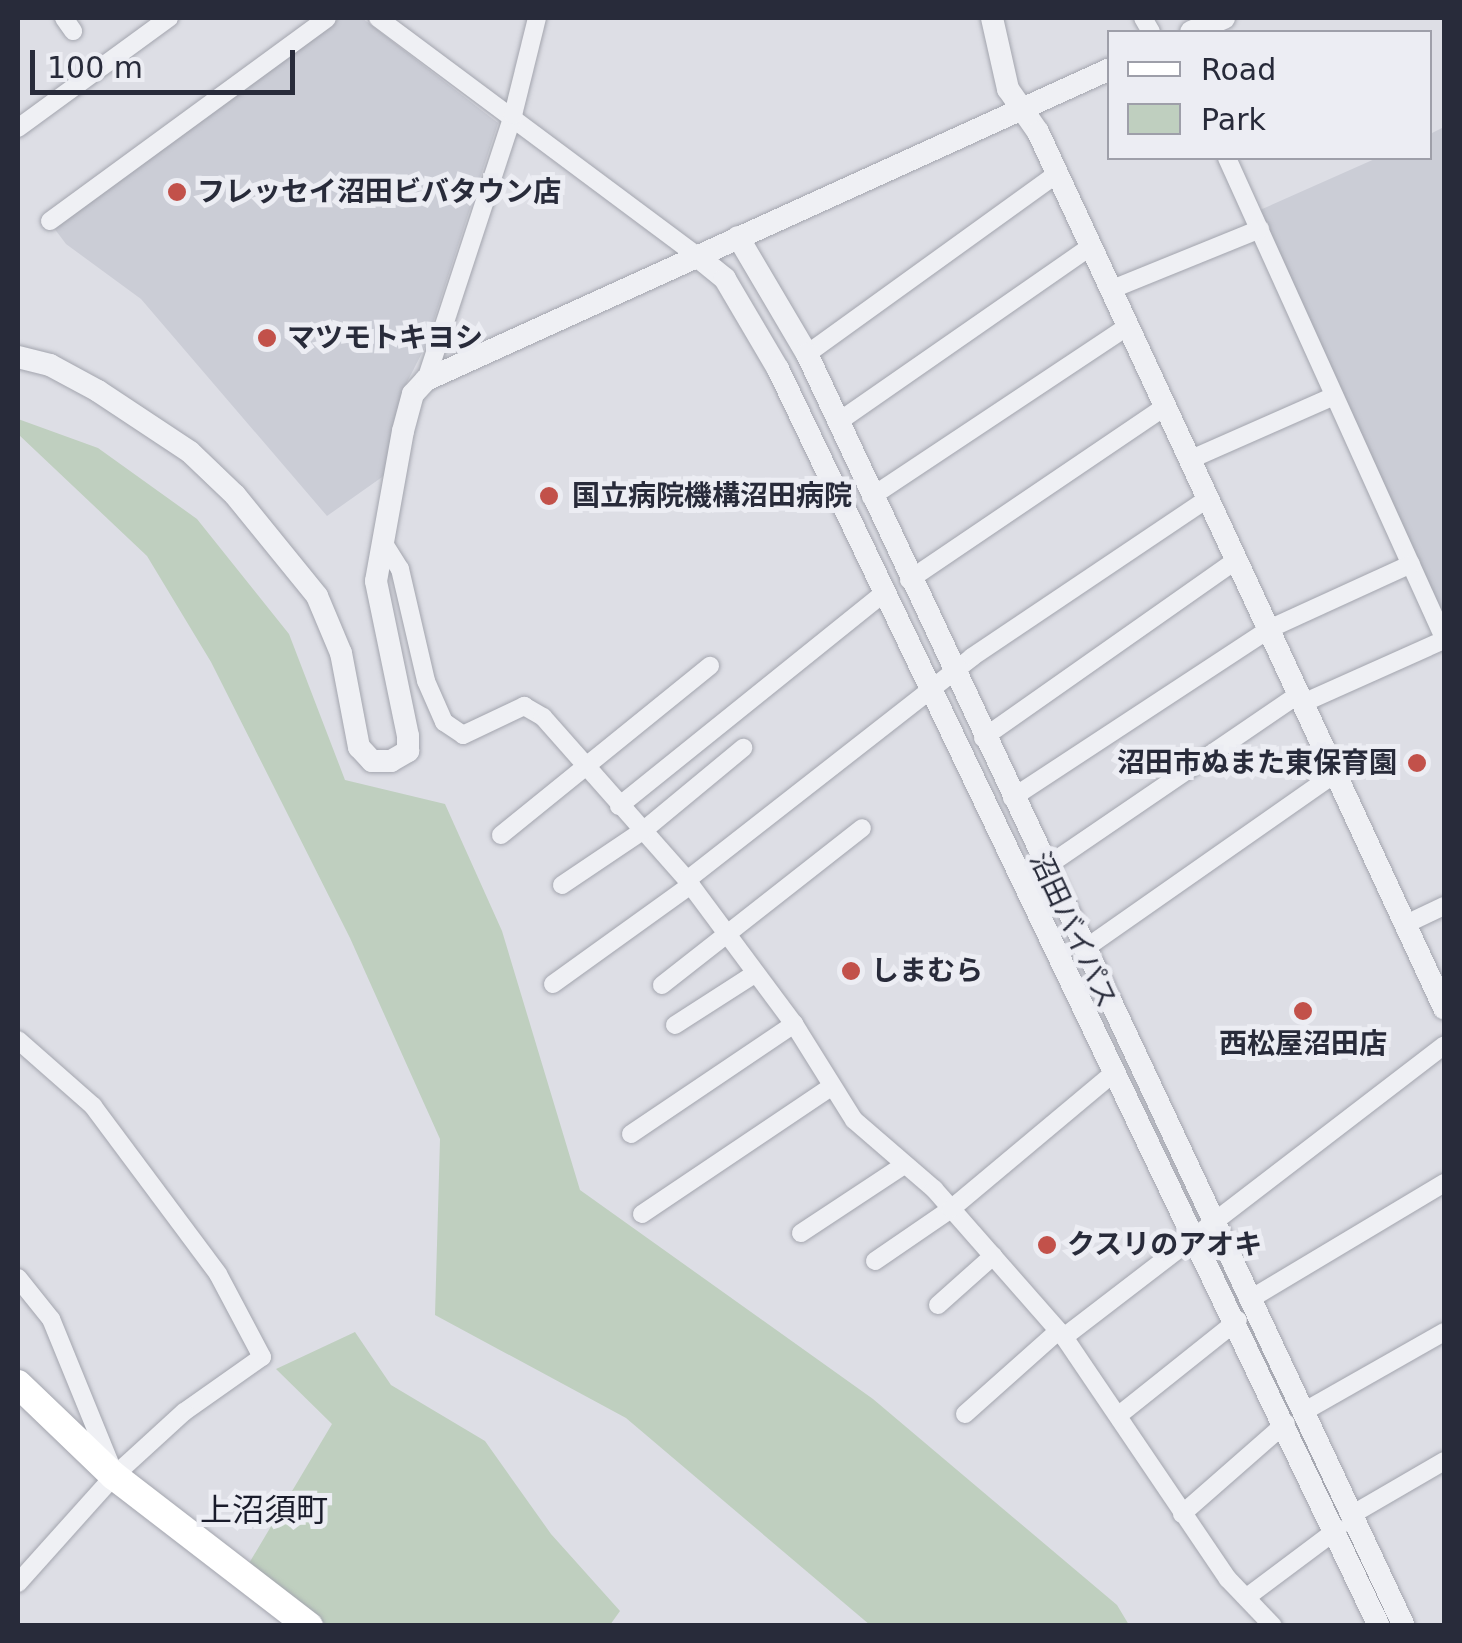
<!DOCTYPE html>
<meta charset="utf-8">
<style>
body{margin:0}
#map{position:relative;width:1462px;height:1643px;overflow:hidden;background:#dddee5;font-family:"DejaVu Sans","Noto Sans JP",sans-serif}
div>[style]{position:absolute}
.built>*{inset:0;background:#cbcdd6}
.green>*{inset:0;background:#bfcfbf}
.roads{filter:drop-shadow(0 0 2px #a3a5ae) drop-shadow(0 0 2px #a3a5ae)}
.minor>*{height:18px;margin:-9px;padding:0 9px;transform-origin:9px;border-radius:9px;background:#eff0f4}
.tertiary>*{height:22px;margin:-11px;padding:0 11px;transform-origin:11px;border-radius:11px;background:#eff0f4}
.primary>*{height:28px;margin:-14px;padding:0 14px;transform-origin:14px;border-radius:14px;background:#fff}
.dots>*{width:28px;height:28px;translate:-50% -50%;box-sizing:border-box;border:5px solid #ecedf3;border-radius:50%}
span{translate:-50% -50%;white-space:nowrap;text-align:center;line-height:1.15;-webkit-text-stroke:10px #ecedf3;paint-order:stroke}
.poi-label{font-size:28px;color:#282b3a;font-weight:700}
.left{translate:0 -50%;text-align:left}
.right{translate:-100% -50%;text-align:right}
.street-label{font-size:28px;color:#282b3a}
.quarter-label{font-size:32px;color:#1a1c2b}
.frame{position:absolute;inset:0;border:20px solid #282b3a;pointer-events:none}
.legend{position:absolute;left:1107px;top:30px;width:325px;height:130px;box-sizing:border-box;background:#ecedf3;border:2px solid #9e9fa9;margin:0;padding:12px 18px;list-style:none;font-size:30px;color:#282b3a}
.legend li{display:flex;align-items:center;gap:20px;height:50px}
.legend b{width:50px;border:2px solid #9e9fa9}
.scale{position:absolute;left:30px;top:50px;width:265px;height:45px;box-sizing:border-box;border:5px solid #282b3a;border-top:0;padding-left:12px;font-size:30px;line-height:35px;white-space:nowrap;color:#282b3a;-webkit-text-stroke:8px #ecedf3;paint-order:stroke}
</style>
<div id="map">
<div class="built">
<div style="clip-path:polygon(340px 18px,362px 18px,498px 123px,425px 347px,404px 388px,385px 475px,327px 516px,141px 299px,66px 244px,54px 228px)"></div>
<div style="clip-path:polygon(1444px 127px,1444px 618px,1260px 210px,1377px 158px,1430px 158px,1430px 134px)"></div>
</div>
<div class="green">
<div style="clip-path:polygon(18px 419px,98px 448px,197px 519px,289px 634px,345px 780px,445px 804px,502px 931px,580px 1190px,873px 1399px,1117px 1605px,1129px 1625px,870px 1625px,626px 1418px,435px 1315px,440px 1139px,350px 938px,211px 662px,147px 556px,18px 434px)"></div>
<div style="clip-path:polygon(355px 1332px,391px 1385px,485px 1441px,551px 1534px,620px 1611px,610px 1625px,327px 1625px,248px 1565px,332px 1424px,276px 1369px)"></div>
</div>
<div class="roads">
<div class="minor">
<div style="left:64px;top:18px;width:16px;rotate:55deg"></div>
<div style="left:378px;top:18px;width:398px;rotate:36.7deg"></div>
<div style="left:1143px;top:18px;width:16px;rotate:60deg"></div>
<div style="left:18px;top:128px;width:187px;rotate:-36.1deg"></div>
<div style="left:1227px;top:158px;width:527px;rotate:65.67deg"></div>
<div style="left:50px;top:221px;width:343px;rotate:-36.2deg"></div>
<div style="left:1110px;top:290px;width:162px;rotate:-22.1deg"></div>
<div style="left:807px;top:354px;width:308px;rotate:-35.8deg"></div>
<div style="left:426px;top:380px;width:279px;rotate:-71.8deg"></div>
<div style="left:513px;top:115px;width:100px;rotate:-76.1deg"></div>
<div style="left:838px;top:422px;width:307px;rotate:-34.8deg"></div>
<div style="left:1189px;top:460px;width:158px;rotate:-23.8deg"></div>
<div style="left:871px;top:497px;width:307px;rotate:-33.6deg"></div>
<div style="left:383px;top:542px;width:32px;rotate:58deg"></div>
<div style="left:400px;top:569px;width:115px;rotate:76.9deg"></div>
<div style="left:426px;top:681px;width:45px;rotate:66.3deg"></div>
<div style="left:444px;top:722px;width:23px;rotate:34deg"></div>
<div style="left:463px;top:735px;width:68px;rotate:-25.4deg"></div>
<div style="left:524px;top:706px;width:22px;rotate:30deg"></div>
<div style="left:543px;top:717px;width:217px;rotate:48.5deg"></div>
<div style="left:687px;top:880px;width:179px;rotate:53.4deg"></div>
<div style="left:794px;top:1024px;width:113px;rotate:58deg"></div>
<div style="left:854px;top:1120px;width:106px;rotate:40.8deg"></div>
<div style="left:934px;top:1189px;width:197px;rotate:48.7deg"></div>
<div style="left:1064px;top:1337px;width:292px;rotate:55.9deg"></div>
<div style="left:1228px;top:1579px;width:65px;rotate:46.2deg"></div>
<div style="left:909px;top:580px;width:309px;rotate:-34.1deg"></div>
<div style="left:1303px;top:703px;width:154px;rotate:-24.1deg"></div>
<div style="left:983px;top:738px;width:309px;rotate:-35.1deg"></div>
<div style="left:1012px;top:798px;width:308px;rotate:-33.3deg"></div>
<div style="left:1269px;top:629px;width:156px;rotate:-24.6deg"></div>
<div style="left:619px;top:806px;width:343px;rotate:-38.8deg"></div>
<div style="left:501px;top:835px;width:269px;rotate:-39deg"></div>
<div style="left:1044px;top:868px;width:309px;rotate:-34.3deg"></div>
<div style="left:687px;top:880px;width:362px;rotate:-38deg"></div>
<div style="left:972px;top:657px;width:283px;rotate:-33.9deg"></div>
<div style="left:562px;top:885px;width:99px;rotate:-33.9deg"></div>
<div style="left:644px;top:830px;width:129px;rotate:-39.6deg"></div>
<div style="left:1406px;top:924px;width:42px;rotate:-25.3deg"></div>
<div style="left:1083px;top:950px;width:309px;rotate:-35deg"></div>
<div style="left:553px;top:984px;width:170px;rotate:-35.7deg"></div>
<div style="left:662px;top:985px;width:254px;rotate:-38.1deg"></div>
<div style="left:675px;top:1025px;width:96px;rotate:-32.7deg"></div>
<div style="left:18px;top:1040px;width:100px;rotate:41.3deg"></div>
<div style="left:93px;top:1106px;width:209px;rotate:53.3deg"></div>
<div style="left:218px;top:1274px;width:94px;rotate:62.1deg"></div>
<div style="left:262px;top:1357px;width:95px;rotate:144.8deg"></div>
<div style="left:184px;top:1412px;width:95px;rotate:137.6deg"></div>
<div style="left:114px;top:1476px;width:144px;rotate:131.9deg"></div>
<div style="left:631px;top:1134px;width:197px;rotate:-34deg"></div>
<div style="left:642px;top:1214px;width:228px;rotate:-33.9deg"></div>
<div style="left:801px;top:1233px;width:123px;rotate:-33.4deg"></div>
<div style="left:875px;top:1261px;width:92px;rotate:-34.4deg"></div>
<div style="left:951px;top:1209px;width:214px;rotate:-39.9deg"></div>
<div style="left:18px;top:1278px;width:53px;rotate:51.2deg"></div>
<div style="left:51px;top:1319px;width:166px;rotate:67.8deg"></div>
<div style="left:1252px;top:1298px;width:224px;rotate:-30.9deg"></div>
<div style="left:938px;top:1305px;width:74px;rotate:-41.7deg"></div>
<div style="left:1064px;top:1337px;width:479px;rotate:-37.5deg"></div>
<div style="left:1305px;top:1411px;width:160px;rotate:-29.6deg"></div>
<div style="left:965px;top:1414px;width:125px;rotate:-41.7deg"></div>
<div style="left:1119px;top:1415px;width:152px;rotate:-38.6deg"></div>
<div style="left:1182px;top:1514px;width:138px;rotate:-41.2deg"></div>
<div style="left:1353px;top:1514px;width:105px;rotate:-30.2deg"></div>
<div style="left:1247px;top:1597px;width:114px;rotate:-36.8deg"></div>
</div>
<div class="tertiary">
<div style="left:992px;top:18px;width:73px;rotate:77.3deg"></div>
<div style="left:1008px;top:89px;width:52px;rotate:55.1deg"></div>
<div style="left:1038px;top:132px;width:966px;rotate:65.13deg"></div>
<div style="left:1191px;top:32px;width:36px;rotate:-23deg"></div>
<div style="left:738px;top:237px;width:136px;rotate:59.5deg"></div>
<div style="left:807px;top:354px;width:1405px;rotate:64.86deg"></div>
<div style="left:697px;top:256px;width:36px;rotate:39deg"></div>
<div style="left:725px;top:279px;width:104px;rotate:59.5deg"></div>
<div style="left:778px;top:369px;width:1393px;rotate:64.45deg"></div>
<div style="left:18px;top:357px;width:33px;rotate:14deg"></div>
<div style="left:50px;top:365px;width:55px;rotate:28.4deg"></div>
<div style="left:98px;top:391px;width:110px;rotate:33.5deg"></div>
<div style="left:190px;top:452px;width:62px;rotate:43.7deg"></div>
<div style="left:235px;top:495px;width:130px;rotate:50.9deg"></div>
<div style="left:317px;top:596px;width:62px;rotate:67.2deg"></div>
<div style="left:341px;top:653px;width:96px;rotate:79.2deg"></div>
<div style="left:359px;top:747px;width:19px;rotate:47deg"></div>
<div style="left:372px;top:761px;width:19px"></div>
<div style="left:391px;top:761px;width:20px;rotate:-30deg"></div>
<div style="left:408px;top:751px;width:15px;rotate:-90deg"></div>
<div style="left:408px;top:736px;width:158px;rotate:-101.7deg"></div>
<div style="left:376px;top:581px;width:152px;rotate:-79.8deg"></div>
<div style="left:403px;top:431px;width:38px;rotate:-75deg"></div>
<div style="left:413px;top:394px;width:19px;rotate:-47deg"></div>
<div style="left:426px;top:380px;width:751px;rotate:-24.45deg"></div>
</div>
<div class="primary">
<div style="left:18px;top:1384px;width:133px;rotate:43.8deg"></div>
<div style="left:114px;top:1476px;width:246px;rotate:37.6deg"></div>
</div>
</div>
<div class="dots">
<div style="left:177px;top:192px;background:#c2514a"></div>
<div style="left:267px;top:338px;background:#c2514a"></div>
<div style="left:549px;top:496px;background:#c2514a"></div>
<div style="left:1417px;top:763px;background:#c2514a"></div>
<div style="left:851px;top:971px;background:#c2514a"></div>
<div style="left:1303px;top:1011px;background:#c2514a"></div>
<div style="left:1047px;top:1245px;background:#c2514a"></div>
</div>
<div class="poi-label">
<span class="left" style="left:197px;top:192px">フレッセイ沼田ビバタウン店</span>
<span class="left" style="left:287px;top:338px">マツモトキヨシ</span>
<span class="left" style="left:572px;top:496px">国立病院機構沼田病院</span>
<span class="right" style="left:1397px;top:763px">沼田市ぬまた東保育園</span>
<span class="left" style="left:871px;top:971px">しまむら</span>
<span style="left:1303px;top:1044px">西松屋沼田店</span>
<span class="left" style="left:1067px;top:1245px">クスリのアオキ</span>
</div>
<div class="street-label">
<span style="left:1073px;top:930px;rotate:65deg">沼田バイパス</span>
</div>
<div class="quarter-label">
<span style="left:264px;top:1510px">上沼須町</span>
</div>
<div class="frame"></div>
<ul class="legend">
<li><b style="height:12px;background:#fff"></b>Road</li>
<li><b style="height:28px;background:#bfcfbf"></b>Park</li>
</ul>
<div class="scale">100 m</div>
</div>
